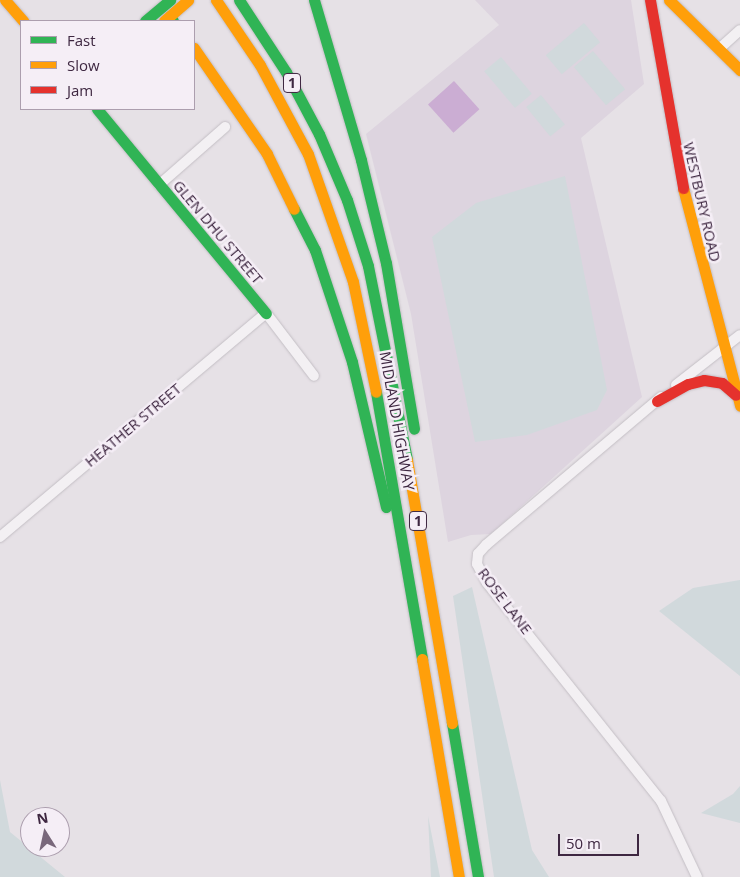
<!DOCTYPE html>
<style>
body{margin:0}
#map{position:relative;width:740px;height:877px;overflow:hidden;background:#e6e1e6;font-family:"Open Sans",sans-serif}
div>[style]{position:absolute}
.built>*{inset:0;background:#ddd4df}
.green>*{inset:0;background:#d1d9dc;transform-origin:0 0}
.water>*{inset:0;background:#cbadd3;transform-origin:0 0}
.roads{filter:drop-shadow(0 0 1px #c3bec4) drop-shadow(0 0 1px #c3bec4)}
.street>*{height:10px;margin:-5px;padding:0 5px;transform-origin:5px;border-radius:5px;background:#f3f0f3}
.fast>*{height:11px;margin:-5.5px;padding:0 5.5px;transform-origin:5.5px;border-radius:5.5px;background:#30b455}
.slow>*{height:11px;margin:-5.5px;padding:0 5.5px;transform-origin:5.5px;border-radius:5.5px;background:#ff9f0a}
.jam>*{height:11px;margin:-5.5px;padding:0 5.5px;transform-origin:5.5px;border-radius:5.5px;background:#e5322d}
span{translate:-50% -50%;white-space:nowrap;text-align:center;line-height:1.15;-webkit-text-stroke:5px #f5eef6;paint-order:stroke}
.shield-label span{padding:1px 4px;background:#f5eef6;border:1px solid;border-radius:4px;-webkit-text-stroke-width:0}
.shield-label{font-size:14px;color:#3e2741;font-weight:700}
.street-label{font-size:15px;color:#3e2741}
.legend{position:absolute;left:20px;top:20px;width:175px;height:90px;box-sizing:border-box;background:#f5eef6;border:1px solid #ac9eae;margin:0;padding:6px 9px;list-style:none;font-size:15px;color:#3e2741}
.legend li{display:flex;align-items:center;gap:10px;height:25px}
.legend b{width:25px;border:1px solid #ac9eae}
.north{position:absolute;left:20px;top:807px;width:50px;height:50px;box-sizing:border-box;background:#f5eef6;border:1px solid #ac9eae;border-radius:50%;rotate:350deg;font-size:14px;font-weight:700;line-height:20px;text-align:center;color:#3e2741}
.north::after{content:'';display:block;margin:auto;width:18px;height:22px;background:#79687b;clip-path:polygon(50% 0,100% 100%,50% 72%,0 100%)}
.scale{position:absolute;left:558px;top:834px;width:81px;height:22px;box-sizing:border-box;border:2px solid #3e2741;border-top:0;padding-left:6px;font-size:15px;line-height:18px;white-space:nowrap;color:#3e2741;-webkit-text-stroke:4px #f5eef6;paint-order:stroke}
</style>
<div id="map">
<div class="built">
<div style="clip-path:polygon(475px 0,631px 0,644px 84px,581px 138px,642px 397px,491px 534px,471px 535px,448px 542px,411px 314px,366px 134px,499px 25px)"></div>
</div>
<div class="green">
<div style="left:584px;top:23px;width:25px;height:50px;rotate:50deg"></div>
<div style="left:593px;top:51px;width:50px;height:25px;rotate:50deg"></div>
<div style="left:501px;top:57px;width:48px;height:22px;rotate:50deg"></div>
<div style="left:541px;top:95px;width:38px;height:19px;rotate:51deg"></div>
<div style="clip-path:polygon(565px 176px,607px 390px,597px 410px,527px 435px,475px 442px,432px 237px,476px 203px)"></div>
<div style="clip-path:polygon(740px 580px,740px 676px,659px 611px,693px 588px)"></div>
<div style="clip-path:polygon(472px 587px,532px 850px,549px 877px,494px 877px,453px 596px)"></div>
<div style="clip-path:polygon(0 780px,10px 832px,65px 877px,0 877px)"></div>
<div style="clip-path:polygon(740px 786px,740px 823px,701px 813px,733px 794px)"></div>
<div style="clip-path:polygon(428px 816px,440px 877px,431px 877px)"></div>
</div>
<div class="water">
<div style="left:454px;top:81px;width:38px;height:35px;rotate:48deg"></div>
</div>
<div class="roads">
<div class="street">
<div style="left:719px;top:49px;width:28px;rotate:-42deg"></div>
<div style="left:159px;top:185px;width:88px;rotate:-41.3deg"></div>
<div style="left:676px;top:385px;width:81px;rotate:-38deg"></div>
<div style="left:661px;top:397px;width:229px;rotate:139.8deg"></div>
<div style="left:486px;top:545px;width:12px;rotate:132deg"></div>
<div style="left:478px;top:554px;width:10px;rotate:96deg"></div>
<div style="left:477px;top:564px;width:21px;rotate:62deg"></div>
<div style="left:487px;top:583px;width:279px;rotate:51.4deg"></div>
<div style="left:661px;top:801px;width:84px;rotate:64.7deg"></div>
<div style="left:0;top:537px;width:348px;rotate:-40.1deg"></div>
<div style="left:266px;top:313px;width:79px;rotate:52.7deg"></div>
</div>
<div class="fast">
<div style="left:239px;top:0;width:86px;rotate:56.9deg"></div>
<div style="left:286px;top:72px;width:70px;rotate:62deg"></div>
<div style="left:319px;top:134px;width:72px;rotate:67deg"></div>
<div style="left:347px;top:200px;width:69px;rotate:72.3deg"></div>
<div style="left:368px;top:266px;width:198px;rotate:78.6deg"></div>
<div style="left:314px;top:0;width:167px;rotate:73.6deg"></div>
<div style="left:361px;top:160px;width:106px;rotate:76.4deg"></div>
<div style="left:386px;top:263px;width:168px;rotate:80.4deg"></div>
<div style="left:170px;top:16px;width:6px;rotate:59deg"></div>
<div style="left:145px;top:21px;width:33px;rotate:-40deg"></div>
<div style="left:97px;top:109px;width:265px;rotate:50.4deg"></div>
<div style="left:294px;top:209px;width:46px;rotate:62.9deg"></div>
<div style="left:315px;top:250px;width:118px;rotate:71.7deg"></div>
<div style="left:352px;top:362px;width:149px;rotate:76.8deg"></div>
<div style="left:376px;top:392px;width:271px;rotate:80.2deg"></div>
<div style="left:452px;top:723px;width:156px;rotate:80.4deg"></div>
</div>
<div class="slow">
<div style="left:5px;top:0;width:28px;rotate:49deg"></div>
<div style="left:216px;top:0;width:78px;rotate:55.9deg"></div>
<div style="left:260px;top:65px;width:101px;rotate:61.7deg"></div>
<div style="left:308px;top:154px;width:136px;rotate:70.6deg"></div>
<div style="left:353px;top:282px;width:112px;rotate:78.2deg"></div>
<div style="left:669px;top:0;width:100px;rotate:44.6deg"></div>
<div style="left:164px;top:21px;width:32px;rotate:-41deg"></div>
<div style="left:194px;top:48px;width:129px;rotate:55.4deg"></div>
<div style="left:267px;top:154px;width:61px;rotate:63.9deg"></div>
<div style="left:683px;top:188px;width:225px;rotate:75.3deg"></div>
<div style="left:407px;top:460px;width:267px;rotate:80.3deg"></div>
<div style="left:422px;top:659px;width:221px;rotate:80.4deg"></div>
</div>
<div class="jam">
<div style="left:650px;top:0;width:191px;rotate:80deg"></div>
<div style="left:657px;top:401px;width:35px;rotate:-29deg"></div>
<div style="left:688px;top:384px;width:16px;rotate:-14deg"></div>
<div style="left:704px;top:380px;width:18px;rotate:9deg"></div>
<div style="left:722px;top:383px;width:18px;rotate:41deg"></div>
</div>
</div>
<div class="shield-label">
<span style="left:292px;top:83px">1</span>
<span style="left:418px;top:521px">1</span>
</div>
<div class="street-label">
<span style="left:702px;top:202px;rotate:77deg">WESTBURY ROAD</span>
<span style="left:218px;top:232px;rotate:50deg">GLEN DHU STREET</span>
<span style="left:397px;top:421px;rotate:80deg">MIDLAND HIGHWAY</span>
<span style="left:133px;top:425px;rotate:-40deg">HEATHER STREET</span>
<span style="left:505px;top:601px;rotate:53deg">ROSE LANE</span>
</div>
<ul class="legend">
<li><b style="height:6px;background:#30b455"></b>Fast</li>
<li><b style="height:6px;background:#ff9f0a"></b>Slow</li>
<li><b style="height:6px;background:#e5322d"></b>Jam</li>
</ul>
<div class="north">N</div>
<div class="scale">50 m</div>
</div>
